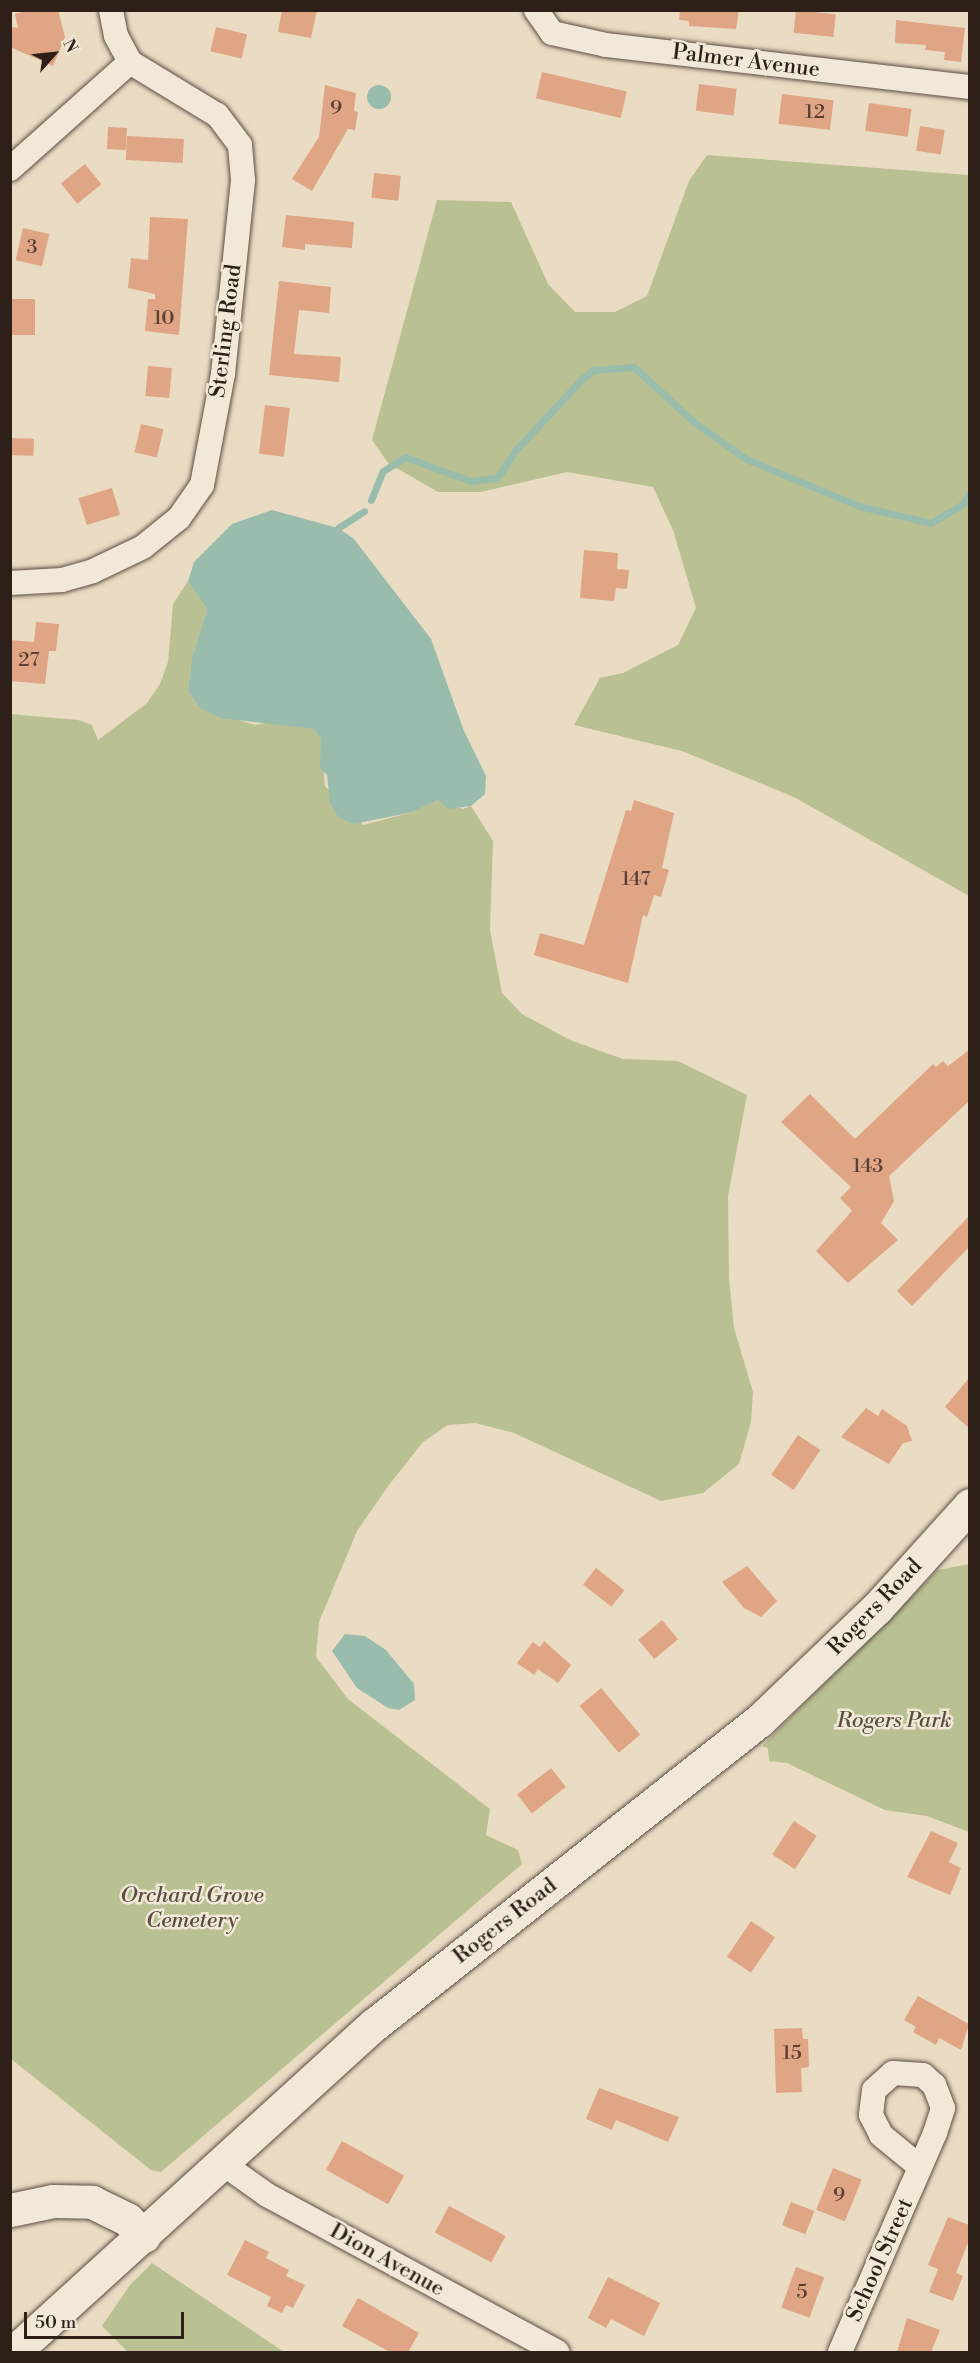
<!DOCTYPE html>
<style>
body{margin:0}
#map{position:relative;width:980px;height:2363px;overflow:hidden;background:#eadcc3;font-family:"Libre Bodoni",serif}
div>[style]{position:absolute}
.green>*{inset:0;background:#b9c092}
.water>*{inset:0;background:#99bcad}
.round{border-radius:50%}
.stream>*{height:7px;margin:-3.5px;padding:0 3.5px;transform-origin:3.5px;border-radius:3.5px;background:#99bcad}
.building>*{inset:0;background:#dfa584;transform-origin:0 0}
.roads{filter:drop-shadow(0 0 2px #5d4e44) drop-shadow(0 0 2px #5d4e44)}
.street>*{height:24px;margin:-12px;padding:0 12px;transform-origin:12px;border-radius:12px;background:#f1e8d8}
.secondary>*{height:33px;margin:-16.5px;padding:0 16.5px;transform-origin:16.5px;border-radius:16.5px;background:#f1e8d8}
span{translate:-50% -50%;white-space:nowrap;text-align:center;line-height:1.15;-webkit-text-stroke:5px #f1e8d8;paint-order:stroke}
.number-label{font-size:20px;color:#5a4034}
.number-label span{-webkit-text-stroke-width:0}
.street-label{font-size:22px;color:#2e1f19}
.park-label{font-size:22px;color:#584f3d;font-style:italic}
.frame{position:absolute;inset:0;border:12px solid #2e1f19;pointer-events:none}
.north{position:absolute;left:24px;top:24px;width:60px;height:60px;-webkit-text-stroke:4px #f1e8d8;paint-order:stroke;rotate:63deg;font-size:16px;font-weight:700;line-height:24px;text-align:center;color:#2e1f19}
.north::after{content:'';display:block;margin:auto;width:21px;height:27px;background:#2e1f19;clip-path:polygon(50% 0,100% 100%,50% 72%,0 100%)}
.scale{position:absolute;left:24px;top:2312px;width:160px;height:27px;box-sizing:border-box;border:3px solid #2e1f19;border-top:0;padding-left:8px;font-size:18px;line-height:21px;white-space:nowrap;color:#2e1f19;-webkit-text-stroke:4px #f1e8d8;paint-order:stroke}
</style>
<div id="map">
<div class="green">
<div style="clip-path:polygon(707px 155px,969px 175px,969px 896px,794px 797px,682px 751px,574px 725px,600px 678px,623px 673px,678px 645px,696px 608px,673px 530px,653px 487px,567px 472px,481px 492px,438px 492px,388px 463px,372px 440px,437px 200px,511px 202px,548px 284px,575px 312px,615px 312px,647px 296px,689px 181px)"></div>
<div style="clip-path:polygon(188px 581px,207px 610px,192px 657px,188px 691px,200px 708px,255px 725px,277px 721px,314px 729px,321px 739px,325px 786px,363px 825px,413px 812px,438px 800px,463px 809px,471px 806px,493px 841px,490px 930px,502px 993px,522px 1014px,570px 1040px,623px 1059px,678px 1061px,747px 1095px,728px 1196px,729px 1278px,734px 1328px,753px 1392px,751px 1422px,739px 1464px,703px 1493px,661px 1501px,514px 1433px,475px 1423px,448px 1425px,423px 1442px,389px 1485px,357px 1531px,319px 1622px,316px 1657px,348px 1699px,490px 1809px,486px 1835px,518px 1850px,522px 1864px,161px 2172px,151px 2170px,11px 2059px,10px 714px,78px 720px,92px 725px,98px 740px,147px 703px,160px 684px,168px 662px,173px 604px)"></div>
<div style="clip-path:polygon(969px 1564px,969px 1832px,927px 1816px,885px 1810px,787px 1763px,769px 1761px,768px 1748px,762px 1746px,938px 1570px)"></div>
<div style="clip-path:polygon(152px 2263px,284px 2352px,128px 2352px,102px 2326px,130px 2285px)"></div>
</div>
<div class="water">
<div class="round" style="left:367px;top:85px;width:24px;height:24px"></div>
<div style="clip-path:polygon(272px 510px,338px 528px,354px 539px,431px 639px,464px 731px,486px 776px,485px 794px,471px 806px,448px 809px,438px 800px,413px 812px,354px 824px,339px 818px,330px 803px,327px 775px,320px 768px,321px 739px,314px 729px,220px 718px,200px 708px,188px 691px,192px 657px,207px 610px,188px 581px,194px 562px,232px 524px)"></div>
<div style="clip-path:polygon(345px 1634px,365px 1636px,386px 1650px,414px 1684px,415px 1700px,399px 1710px,388px 1708px,357px 1688px,332px 1651px)"></div>
</div>
<div class="stream">
<div style="left:371px;top:500px;width:31px;rotate:-68deg"></div>
<div style="left:383px;top:471px;width:26px;rotate:-32deg"></div>
<div style="left:405px;top:457px;width:70px;rotate:20deg"></div>
<div style="left:471px;top:481px;width:26px;rotate:-7deg"></div>
<div style="left:497px;top:478px;width:32px;rotate:-56deg"></div>
<div style="left:515px;top:451px;width:97px;rotate:-47.1deg"></div>
<div style="left:581px;top:380px;width:16px;rotate:-40deg"></div>
<div style="left:593px;top:370px;width:41px;rotate:-4.2deg"></div>
<div style="left:634px;top:367px;width:83px;rotate:42.6deg"></div>
<div style="left:695px;top:423px;width:62px;rotate:35.2deg"></div>
<div style="left:746px;top:459px;width:122px;rotate:22.6deg"></div>
<div style="left:859px;top:506px;width:74px;rotate:13.3deg"></div>
<div style="left:931px;top:523px;width:37px;rotate:-31deg"></div>
<div style="left:963px;top:504px;width:13px;rotate:-58deg"></div>
<div style="left:338px;top:528px;width:31px;rotate:-33deg"></div>
</div>
<div class="building">
<div style="clip-path:polygon(30px 10px,58px 10px,65px 37px,53px 66px,10px 47px,10px 27px,18px 28px,15px 14px)"></div>
<div style="clip-path:polygon(282px 10px,317px 10px,311px 38px,278px 32px)"></div>
<div style="clip-path:polygon(680px 10px,739px 10px,736px 29px,689px 26px,689px 21px,679px 20px)"></div>
<div style="left:796px;top:10px;width:40px;height:23px;rotate:6deg"></div>
<div style="clip-path:polygon(896px 20px,965px 28px,961px 62px,944px 60px,945px 52px,925px 50px,926px 45px,895px 43px)"></div>
<div style="left:216px;top:27px;width:32px;height:25px;rotate:13deg"></div>
<div style="left:542px;top:72px;width:87px;height:27px;rotate:13deg"></div>
<div style="left:699px;top:84px;width:38px;height:27px;rotate:7deg"></div>
<div style="clip-path:polygon(325px 85px,356px 93px,354px 111px,358px 112px,355px 130px,348px 129px,312px 191px,292px 179px,319px 137px)"></div>
<div style="left:782px;top:94px;width:52px;height:30px;rotate:7deg"></div>
<div style="left:869px;top:103px;width:43px;height:28px;rotate:8deg"></div>
<div style="left:920px;top:126px;width:25px;height:25px;rotate:9deg"></div>
<div style="left:108px;top:127px;width:19px;height:22px;rotate:3deg"></div>
<div style="left:127px;top:136px;width:57px;height:24px;rotate:3deg"></div>
<div style="left:85px;top:164px;width:26px;height:31px;rotate:51deg"></div>
<div style="left:374px;top:173px;width:27px;height:25px;rotate:6deg"></div>
<div style="clip-path:polygon(286px 215px,354px 222px,352px 248px,305px 244px,305px 250px,282px 247px)"></div>
<div style="clip-path:polygon(150px 217px,188px 219px,179px 335px,145px 331px,148px 299px,155px 299px,155px 294px,128px 288px,131px 258px,148px 260px)"></div>
<div style="left:23px;top:228px;width:27px;height:33px;rotate:13deg"></div>
<div style="clip-path:polygon(279px 281px,331px 287px,329px 313px,299px 310px,294px 354px,341px 357px,339px 382px,269px 375px)"></div>
<div style="left:10px;top:299px;width:25px;height:36px"></div>
<div style="left:148px;top:366px;width:24px;height:30px;rotate:5deg"></div>
<div style="left:265px;top:405px;width:25px;height:49px;rotate:7deg"></div>
<div style="left:141px;top:424px;width:23px;height:29px;rotate:13deg"></div>
<div style="left:10px;top:438px;width:24px;height:17px;rotate:2deg"></div>
<div style="left:112px;top:488px;width:28px;height:35px;rotate:73deg"></div>
<div style="clip-path:polygon(584px 550px,618px 553px,617px 569px,629px 570px,627px 589px,616px 588px,614px 601px,580px 598px)"></div>
<div style="clip-path:polygon(36px 622px,59px 624px,56px 651px,49px 651px,45px 684px,10px 681px,10px 640px,34px 642px)"></div>
<div style="clip-path:polygon(634px 800px,674px 813px,662px 868px,669px 870px,661px 897px,654px 895px,647px 917px,643px 915px,628px 983px,534px 955px,540px 933px,584px 945px,626px 810px,631px 811px)"></div>
<div style="clip-path:polygon(969px 1050px,969px 1101px,889px 1176px,894px 1201px,881px 1223px,898px 1240px,848px 1283px,816px 1251px,852px 1211px,840px 1198px,851px 1187px,781px 1122px,810px 1094px,855px 1139px,933px 1064px,936px 1067px,943px 1061px,948px 1066px)"></div>
<div style="clip-path:polygon(969px 1216px,969px 1247px,912px 1306px,897px 1291px)"></div>
<div style="clip-path:polygon(969px 1378px,969px 1428px,945px 1407px)"></div>
<div style="clip-path:polygon(866px 1408px,878px 1416px,882px 1409px,907px 1426px,912px 1441px,903px 1443px,889px 1464px,841px 1437px)"></div>
<div style="left:798px;top:1435px;width:27px;height:48px;rotate:34deg"></div>
<div style="clip-path:polygon(747px 1566px,777px 1601px,761px 1617px,744px 1608px,722px 1582px)"></div>
<div style="left:596px;top:1568px;width:36px;height:21px;rotate:38deg"></div>
<div style="left:662px;top:1620px;width:25px;height:31px;rotate:50deg"></div>
<div style="clip-path:polygon(544px 1641px,571px 1665px,558px 1683px,538px 1669px,534px 1675px,517px 1663px,533px 1642px,540px 1647px)"></div>
<div style="left:601px;top:1688px;width:61px;height:28px;rotate:50deg"></div>
<div style="left:551px;top:1768px;width:24px;height:43px;rotate:52deg"></div>
<div style="left:794px;top:1821px;width:27px;height:40px;rotate:33deg"></div>
<div style="clip-path:polygon(931px 1831px,958px 1843px,949px 1862px,961px 1868px,950px 1895px,907px 1877px)"></div>
<div style="left:751px;top:1921px;width:29px;height:43px;rotate:34deg"></div>
<div style="clip-path:polygon(918px 1996px,969px 2024px,961px 2050px,939px 2038px,936px 2045px,913px 2032px,916px 2027px,904px 2020px)"></div>
<div style="clip-path:polygon(802px 2028px,803px 2039px,808px 2039px,809px 2067px,801px 2068px,802px 2092px,776px 2093px,774px 2029px)"></div>
<div style="clip-path:polygon(599px 2088px,679px 2117px,668px 2142px,616px 2120px,612px 2130px,586px 2119px)"></div>
<div style="left:342px;top:2141px;width:71px;height:33px;rotate:29deg"></div>
<div style="left:833px;top:2168px;width:31px;height:45px;rotate:22deg"></div>
<div style="left:791px;top:2202px;width:25px;height:25px;rotate:21deg"></div>
<div style="left:449px;top:2206px;width:64px;height:30px;rotate:28deg"></div>
<div style="clip-path:polygon(948px 2217px,969px 2225px,969px 2240px,956px 2273px,963px 2276px,953px 2301px,929px 2292px,938px 2269px,928px 2265px)"></div>
<div style="clip-path:polygon(245px 2240px,269px 2252px,266px 2258px,289px 2270px,286px 2276px,305px 2285px,293px 2308px,286px 2305px,282px 2313px,267px 2306px,271px 2297px,227px 2275px)"></div>
<div style="left:796px;top:2267px;width:30px;height:43px;rotate:20deg"></div>
<div style="clip-path:polygon(608px 2277px,660px 2303px,644px 2336px,611px 2319px,606px 2328px,588px 2318px)"></div>
<div style="clip-path:polygon(358px 2298px,419px 2333px,408px 2352px,390px 2352px,342px 2326px)"></div>
<div style="clip-path:polygon(907px 2318px,940px 2330px,931px 2352px,897px 2352px)"></div>
</div>
<div class="roads">
<div class="street">
<div style="left:536px;top:10px;width:28px;rotate:55deg"></div>
<div style="left:552px;top:33px;width:55px;rotate:12.5deg"></div>
<div style="left:606px;top:45px;width:366px;rotate:6.6deg"></div>
<div style="left:10px;top:169px;width:161px;rotate:-41.7deg"></div>
<div style="left:10px;top:583px;width:52px;rotate:-3.3deg"></div>
<div style="left:62px;top:580px;width:32px;rotate:-16deg"></div>
<div style="left:93px;top:571px;width:55px;rotate:-25.6deg"></div>
<div style="left:143px;top:547px;width:46px;rotate:-38.9deg"></div>
<div style="left:179px;top:518px;width:40px;rotate:-55.1deg"></div>
<div style="left:202px;top:485px;width:113px;rotate:-79.3deg"></div>
<div style="left:223px;top:374px;width:195px;rotate:-84.1deg"></div>
<div style="left:243px;top:180px;width:35px;rotate:-95deg"></div>
<div style="left:240px;top:145px;width:38px;rotate:-127deg"></div>
<div style="left:217px;top:115px;width:102px;rotate:-148.7deg"></div>
<div style="left:130px;top:62px;width:30px;rotate:-118deg"></div>
<div style="left:116px;top:36px;width:26px;rotate:-101deg"></div>
<div style="left:222px;top:2163px;width:55px;rotate:35.4deg"></div>
<div style="left:267px;top:2195px;width:330px;rotate:28.4deg"></div>
<div style="left:840px;top:2352px;width:181px;rotate:-66.6deg"></div>
<div style="left:912px;top:2186px;width:58px;rotate:-66.5deg"></div>
<div style="left:935px;top:2133px;width:26px;rotate:-72deg"></div>
<div style="left:943px;top:2108px;width:25px;rotate:-111deg"></div>
<div style="left:934px;top:2085px;width:15px;rotate:-138deg"></div>
<div style="left:923px;top:2075px;width:30px;rotate:-176deg"></div>
<div style="left:893px;top:2073px;width:25px;rotate:138deg"></div>
<div style="left:874px;top:2090px;width:25px;rotate:97deg"></div>
<div style="left:871px;top:2115px;width:22px;rotate:63deg"></div>
<div style="left:881px;top:2135px;width:50px;rotate:39.4deg"></div>
</div>
<div class="secondary">
<div style="left:10px;top:2210px;width:44px;rotate:-11.8deg"></div>
<div style="left:53px;top:2201px;width:39px;rotate:1deg"></div>
<div style="left:92px;top:2202px;width:39px;rotate:26deg"></div>
<div style="left:127px;top:2219px;width:24px;rotate:45deg"></div>
<div style="left:14px;top:2352px;width:488px;rotate:-42.3deg"></div>
<div style="left:375px;top:2024px;width:489px;rotate:-38.3deg"></div>
<div style="left:759px;top:1721px;width:163px;rotate:-43.8deg"></div>
<div style="left:877px;top:1608px;width:139px;rotate:-47.9deg"></div>
</div>
</div>
<div class="number-label">
<span style="left:336px;top:108px">9</span>
<span style="left:815px;top:112px">12</span>
<span style="left:32px;top:247px">3</span>
<span style="left:164px;top:318px">10</span>
<span style="left:29px;top:660px">27</span>
<span style="left:636px;top:879px">147</span>
<span style="left:868px;top:1166px">143</span>
<span style="left:792px;top:2053px">15</span>
<span style="left:839px;top:2195px">9</span>
<span style="left:802px;top:2292px">5</span>
</div>
<div class="street-label">
<span style="left:746px;top:61px;rotate:7deg">Palmer Avenue</span>
<span style="left:226px;top:331px;rotate:-83deg">Sterling Road</span>
<span style="left:875px;top:1607px;rotate:-46deg">Rogers Road</span>
<span style="left:505px;top:1921px;rotate:-38deg">Rogers Road</span>
<span style="left:387px;top:2260px;rotate:29deg">Dion Avenue</span>
<span style="left:880px;top:2260px;rotate:-66deg">School Street</span>
</div>
<div class="park-label">
<span style="left:894px;top:1721px">Rogers Park</span>
<span style="left:192px;top:1908px">Orchard Grove<br>Cemetery</span>
</div>
<div class="frame"></div>
<div class="north">N</div>
<div class="scale">50 m</div>
</div>
